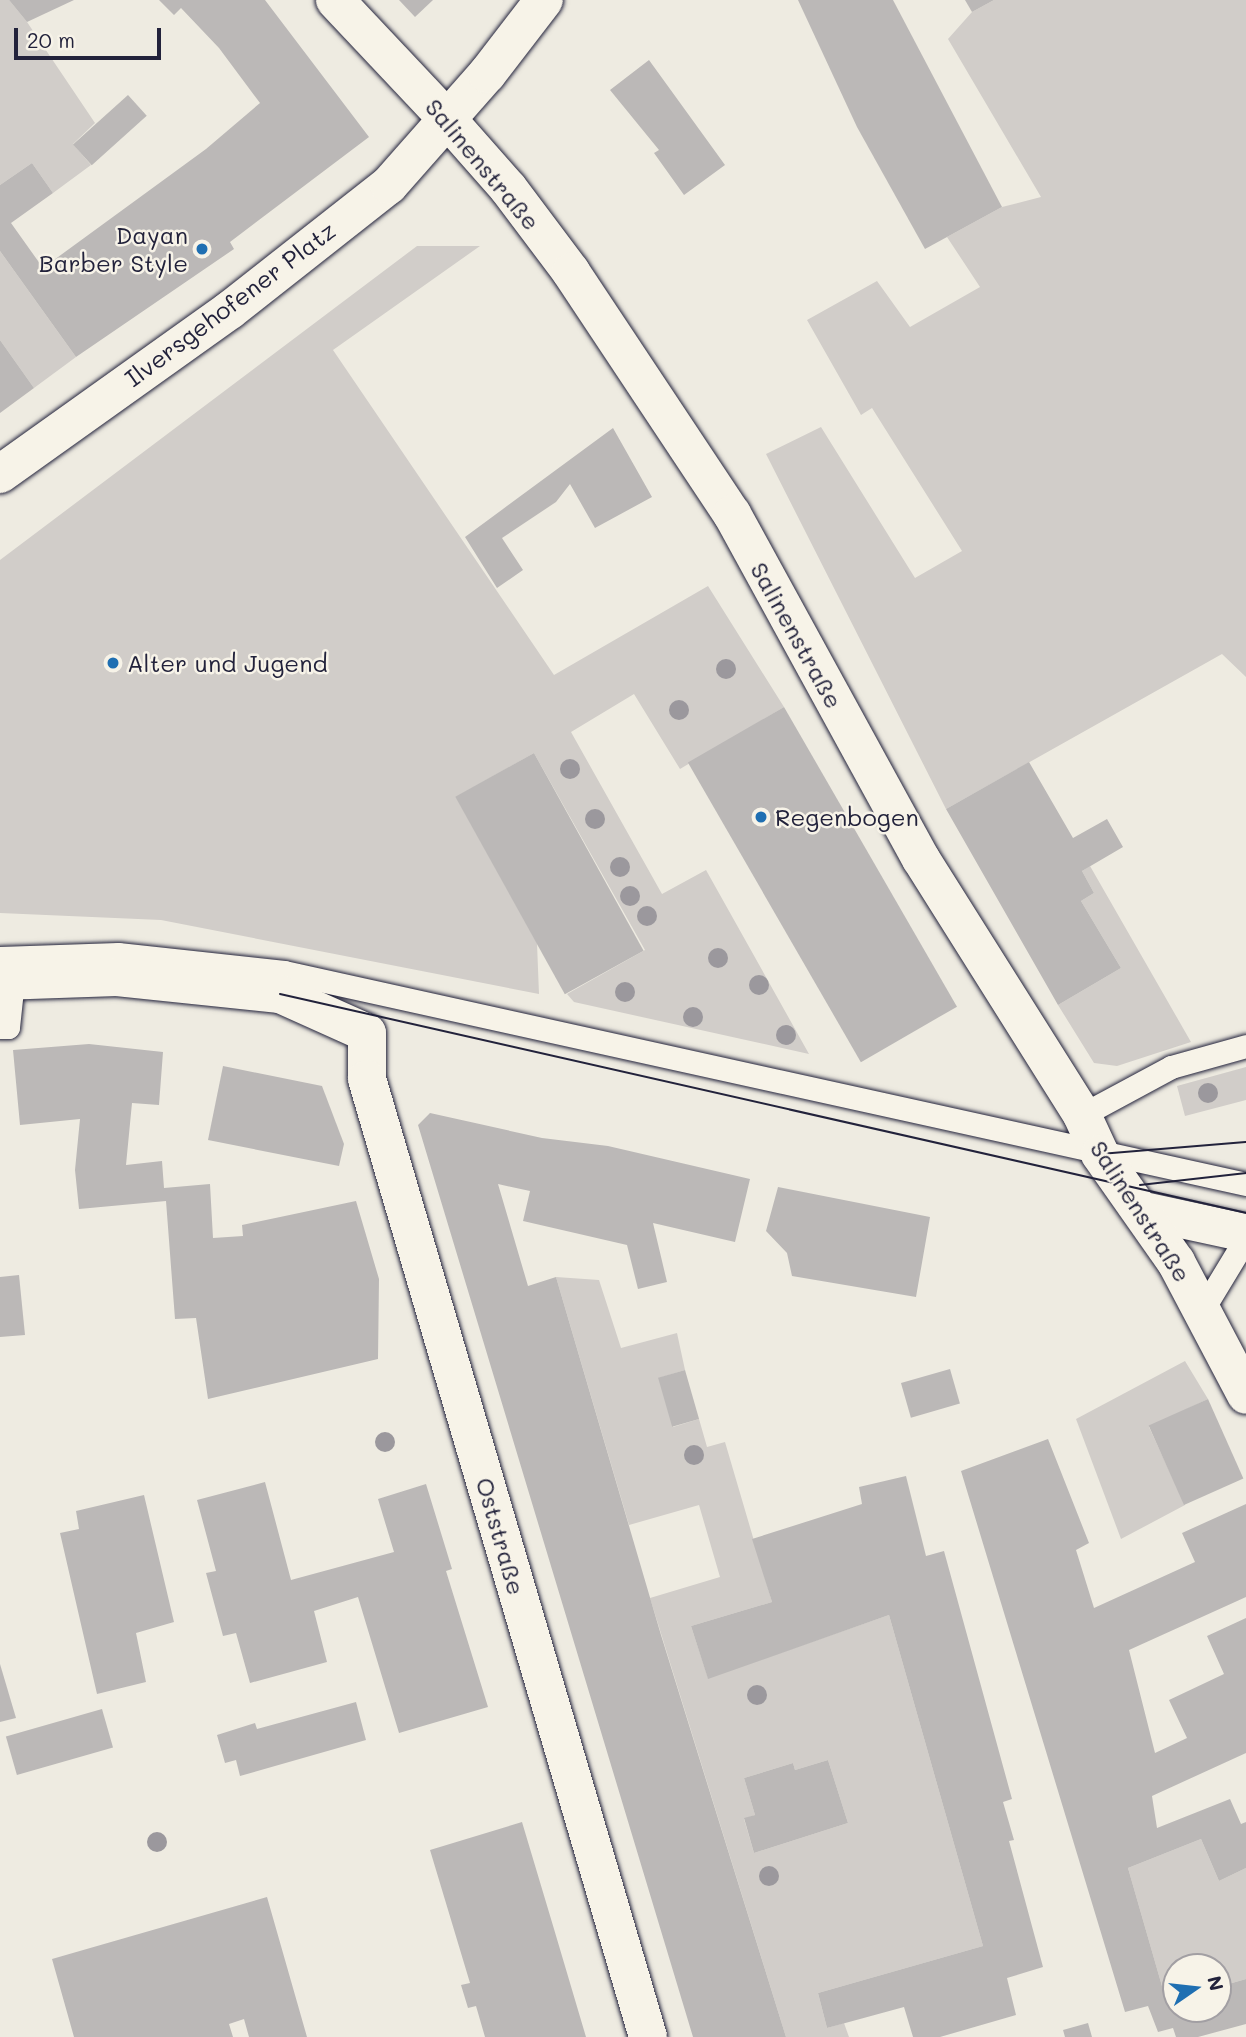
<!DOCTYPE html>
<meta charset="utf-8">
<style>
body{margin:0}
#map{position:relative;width:1246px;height:2037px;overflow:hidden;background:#eeebe1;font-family:Mali,sans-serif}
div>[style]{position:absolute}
.green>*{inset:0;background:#d1cdc9}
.building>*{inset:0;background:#bbb8b7;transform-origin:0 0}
.roads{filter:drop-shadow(0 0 2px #22223b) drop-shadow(0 0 2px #22223b)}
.service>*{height:23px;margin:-11.5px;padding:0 11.5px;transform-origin:11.5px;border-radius:11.5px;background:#f7f3e8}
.minor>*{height:38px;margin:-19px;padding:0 19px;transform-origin:19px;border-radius:19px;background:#f7f3e8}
.tertiary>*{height:38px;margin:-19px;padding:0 19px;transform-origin:19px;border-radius:19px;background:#f7f3e8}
.secondary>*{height:38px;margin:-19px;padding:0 19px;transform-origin:19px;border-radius:19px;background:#f7f3e8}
.tram>*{height:2px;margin:-1px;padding:0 1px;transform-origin:1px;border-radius:1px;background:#22223b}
.trees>*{width:20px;height:20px;margin:-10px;border-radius:50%;background:#9b989d}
.dots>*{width:19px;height:19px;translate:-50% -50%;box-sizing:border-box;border:4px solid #f7f3e8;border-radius:50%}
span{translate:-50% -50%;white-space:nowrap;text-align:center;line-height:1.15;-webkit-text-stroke:5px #f7f3e8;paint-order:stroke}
.street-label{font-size:24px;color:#22223b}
.poi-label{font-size:24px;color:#22223b}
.right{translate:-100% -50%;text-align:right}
.left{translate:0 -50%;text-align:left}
.north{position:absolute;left:1162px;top:1953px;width:70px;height:70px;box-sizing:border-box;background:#f7f3e8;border:2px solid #a29fa3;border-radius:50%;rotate:76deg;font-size:19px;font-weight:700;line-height:28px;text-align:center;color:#22223b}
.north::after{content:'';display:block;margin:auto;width:24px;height:32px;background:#1f6fb2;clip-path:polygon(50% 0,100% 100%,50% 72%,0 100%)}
.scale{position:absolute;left:14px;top:28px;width:147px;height:32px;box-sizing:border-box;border:4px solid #22223b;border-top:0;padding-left:9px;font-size:21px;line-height:24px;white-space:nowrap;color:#22223b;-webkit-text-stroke:5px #f7f3e8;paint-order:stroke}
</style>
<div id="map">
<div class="green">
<div style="clip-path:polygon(0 0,9px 0,27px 22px,95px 123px,73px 144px,91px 165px,53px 193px,32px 163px,0 185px)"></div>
<div style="clip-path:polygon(994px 0,1246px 0,1246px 677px,1222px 654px,946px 809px,766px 454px,821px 427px,915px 578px,962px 551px,872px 408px,861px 415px,807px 320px,877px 281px,910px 327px,980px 287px,947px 237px,1002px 207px,1041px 197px,948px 39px,972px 12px)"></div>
<div style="clip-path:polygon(417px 246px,480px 246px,333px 350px,554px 675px,708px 586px,784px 707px,680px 769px,634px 694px,571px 732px,662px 894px,706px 870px,809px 1054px,574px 1002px,567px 994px,645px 950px,534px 753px,456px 797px,537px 943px,539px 994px,161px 920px,0 913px,0 560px)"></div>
<div style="clip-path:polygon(0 251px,76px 357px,34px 388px,0 340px)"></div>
<div style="clip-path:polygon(1090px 866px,1191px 1042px,1117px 1066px,1094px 1063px,1058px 1005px,1121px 968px,1081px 901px,1094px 893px,1082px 871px)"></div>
<div style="clip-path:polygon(1246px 1067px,1246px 1100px,1185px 1116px,1177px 1086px)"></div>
<div style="clip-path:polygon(evenodd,556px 1277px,599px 1280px,621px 1348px,677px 1333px,685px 1370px,659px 1378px,673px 1427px,699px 1419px,707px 1447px,725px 1442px,772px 1602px,691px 1626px,708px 1678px,889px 1615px,983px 1946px,818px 1993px,827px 2028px,844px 2023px,849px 2037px,786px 2037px,650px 1598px,720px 1577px,699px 1505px,629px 1525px,556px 1277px,828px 1760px,848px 1823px,754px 1853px,744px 1819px,755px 1815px,744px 1778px,793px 1763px,795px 1770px,828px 1760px)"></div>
<div style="clip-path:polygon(1185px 1361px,1208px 1399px,1149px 1427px,1185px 1505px,1121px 1539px,1076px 1419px)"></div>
<div style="clip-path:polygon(1201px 1839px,1219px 1881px,1246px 1868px,1246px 1979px,1218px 1987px,1218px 1967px,1176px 1967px,1176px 1998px,1166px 2000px,1128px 1868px)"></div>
</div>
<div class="building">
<div style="clip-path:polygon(9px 0,74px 0,27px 22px)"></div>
<div style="clip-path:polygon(159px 0,265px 0,369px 137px,230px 242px,234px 249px,76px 357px,0 251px,0 185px,32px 163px,53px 193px,11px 223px,43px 268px,206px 149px,260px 103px,219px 48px,181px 8px,174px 15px)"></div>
<div style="clip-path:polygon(399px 0,433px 0,415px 17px)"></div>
<div style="clip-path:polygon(798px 0,893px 0,1002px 207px,925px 249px,857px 127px)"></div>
<div style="clip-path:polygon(965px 0,994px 0,972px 12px)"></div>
<div style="clip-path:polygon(649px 60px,725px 165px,684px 195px,654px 153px,659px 150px,610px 90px)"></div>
<div style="left:128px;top:95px;width:28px;height:74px;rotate:48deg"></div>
<div style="clip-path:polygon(0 340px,34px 388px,0 413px)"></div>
<div style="clip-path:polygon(613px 428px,652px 497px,595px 528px,570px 484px,556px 502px,502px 538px,523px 570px,497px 588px,465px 537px)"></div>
<div style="left:784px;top:707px;width:346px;height:111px;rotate:60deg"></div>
<div style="left:534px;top:753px;width:226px;height:90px;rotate:61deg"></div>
<div style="clip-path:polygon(1029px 762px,1073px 838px,1107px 819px,1123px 847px,1082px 871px,1094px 893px,1081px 901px,1121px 968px,1058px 1005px,946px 809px)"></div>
<div style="clip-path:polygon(89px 1044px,163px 1052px,159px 1105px,132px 1103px,126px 1165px,162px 1161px,164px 1188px,210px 1184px,213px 1238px,243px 1236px,242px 1225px,356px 1201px,379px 1279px,378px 1359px,208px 1399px,196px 1318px,175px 1319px,166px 1201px,79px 1209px,75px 1170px,80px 1119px,20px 1125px,13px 1050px)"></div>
<div style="clip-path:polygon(223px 1066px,322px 1086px,344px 1144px,339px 1166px,208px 1140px)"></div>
<div style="clip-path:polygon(430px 1113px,542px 1138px,608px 1146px,750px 1179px,735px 1242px,653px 1223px,667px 1282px,638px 1289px,627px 1245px,523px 1221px,530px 1191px,498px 1184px,528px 1286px,556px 1277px,661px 1635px,786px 2037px,693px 2037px,418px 1125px)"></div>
<div style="clip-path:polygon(778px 1187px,930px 1217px,916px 1297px,792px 1276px,787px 1253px,766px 1231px)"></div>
<div style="clip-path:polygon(19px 1275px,25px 1335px,0 1337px,0 1277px)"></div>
<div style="left:950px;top:1369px;width:36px;height:51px;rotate:74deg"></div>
<div style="left:685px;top:1370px;width:51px;height:28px;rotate:74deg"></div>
<div style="left:1208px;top:1399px;width:87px;height:65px;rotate:66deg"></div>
<div style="clip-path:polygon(1048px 1439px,1089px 1543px,1076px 1550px,1094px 1608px,1195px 1562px,1182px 1533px,1246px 1504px,1246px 1597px,1129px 1650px,1155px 1753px,1187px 1738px,1169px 1700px,1224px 1674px,1207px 1636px,1246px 1618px,1246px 1753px,1152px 1796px,1157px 1828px,1230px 1799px,1241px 1824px,1246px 1822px,1246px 1868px,1219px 1881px,1201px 1839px,1128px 1868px,1166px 2000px,1176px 1998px,1176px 2009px,1218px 2009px,1218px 1987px,1246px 1979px,1246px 2024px,1198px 2037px,1176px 2037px,1173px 2028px,1158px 2032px,1148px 2006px,1125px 2012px,961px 1471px)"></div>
<div style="clip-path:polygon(906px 1476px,926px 1556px,944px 1551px,1012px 1799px,1003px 1802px,1014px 1840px,1009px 1841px,1043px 1967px,1007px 1978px,1016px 2015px,940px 2037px,913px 2037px,904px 2007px,827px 2028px,818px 1993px,983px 1946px,889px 1615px,708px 1679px,691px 1626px,772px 1602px,752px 1539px,862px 1504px,859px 1487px)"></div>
<div style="clip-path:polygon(265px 1482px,291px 1580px,394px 1552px,378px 1499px,426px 1484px,452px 1569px,446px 1571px,488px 1707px,399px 1733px,358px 1597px,314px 1611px,327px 1662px,250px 1683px,236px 1633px,223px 1636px,206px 1573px,216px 1571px,197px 1500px)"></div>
<div style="clip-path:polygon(144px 1495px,174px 1622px,136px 1633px,146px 1682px,97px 1694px,60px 1533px,79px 1529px,76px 1511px)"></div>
<div style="clip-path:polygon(0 1664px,16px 1718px,0 1722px)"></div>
<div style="clip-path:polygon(356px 1702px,366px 1740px,240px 1776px,236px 1760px,225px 1763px,217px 1735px,255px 1723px,257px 1729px)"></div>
<div style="left:102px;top:1709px;width:40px;height:100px;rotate:74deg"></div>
<div style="clip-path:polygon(828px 1760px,848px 1823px,754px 1853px,744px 1818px,755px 1815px,744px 1778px,793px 1763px,795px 1770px)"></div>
<div style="clip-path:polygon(522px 1822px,554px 1929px,586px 2037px,485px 2037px,476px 2006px,468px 2008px,461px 1985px,470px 1983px,430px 1850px)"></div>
<div style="clip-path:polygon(267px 1897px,307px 2037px,249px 2037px,244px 2019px,229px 2024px,233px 2037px,74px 2037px,52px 1959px)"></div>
<div style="clip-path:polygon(1088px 2023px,1092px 2037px,1065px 2037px,1063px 2030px)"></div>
</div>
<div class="roads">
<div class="service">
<div style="left:0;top:958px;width:118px;rotate:-1.9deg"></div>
<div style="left:118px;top:954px;width:167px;rotate:6.2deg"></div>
<div style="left:284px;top:972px;width:985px;rotate:12.43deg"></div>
<div style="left:0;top:1027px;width:8px"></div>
<div style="left:8px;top:1027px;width:47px;rotate:-83.9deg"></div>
<div style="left:1082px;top:1115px;width:101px;rotate:-28.3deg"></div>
<div style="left:1171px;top:1067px;width:78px;rotate:-15.6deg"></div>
<div style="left:1203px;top:1309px;width:83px;rotate:-58.8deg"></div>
</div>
<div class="minor">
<div style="left:335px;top:0;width:165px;rotate:46.7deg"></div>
<div style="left:0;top:981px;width:117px;rotate:-2deg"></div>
<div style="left:117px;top:977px;width:164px;rotate:6deg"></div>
<div style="left:280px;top:994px;width:95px;rotate:24.1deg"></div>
<div style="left:367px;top:1033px;width:46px;rotate:90deg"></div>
<div style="left:367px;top:1079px;width:998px;rotate:73.65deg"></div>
<div style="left:1144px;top:1211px;width:104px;rotate:12.2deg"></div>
</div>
<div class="tertiary">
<div style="left:448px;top:120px;width:91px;rotate:48.6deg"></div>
<div style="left:508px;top:188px;width:105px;rotate:53.1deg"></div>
<div style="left:571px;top:272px;width:291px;rotate:56.4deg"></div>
<div style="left:732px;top:514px;width:393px;rotate:61.3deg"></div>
<div style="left:921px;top:859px;width:302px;rotate:57.8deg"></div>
<div style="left:1082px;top:1115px;width:43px;rotate:65.2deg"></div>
<div style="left:1100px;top:1154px;width:132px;rotate:54.9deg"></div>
<div style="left:1176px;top:1262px;width:150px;rotate:62.2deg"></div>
</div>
<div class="secondary">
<div style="left:0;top:474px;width:282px;rotate:-35.5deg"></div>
<div style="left:230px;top:310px;width:202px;rotate:-38.2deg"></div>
<div style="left:389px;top:185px;width:148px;rotate:-48.6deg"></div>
<div style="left:487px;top:74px;width:93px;rotate:-52.4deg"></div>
</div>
</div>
<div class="tram">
<div style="left:280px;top:994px;width:991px;rotate:12.77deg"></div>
<div style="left:1100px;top:1154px;width:146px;rotate:-4.7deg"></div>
<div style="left:1140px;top:1185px;width:107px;rotate:-6.5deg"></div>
</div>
<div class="trees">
<div style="left:726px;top:669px"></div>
<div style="left:679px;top:710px"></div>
<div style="left:570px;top:769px"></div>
<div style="left:595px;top:819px"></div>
<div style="left:620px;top:867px"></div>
<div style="left:630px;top:896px"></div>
<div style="left:647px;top:916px"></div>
<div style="left:718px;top:958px"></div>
<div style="left:759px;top:985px"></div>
<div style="left:625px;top:992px"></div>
<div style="left:693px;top:1017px"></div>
<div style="left:786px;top:1035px"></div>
<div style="left:1208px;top:1093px"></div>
<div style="left:385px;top:1442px"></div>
<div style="left:694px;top:1455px"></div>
<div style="left:757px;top:1695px"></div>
<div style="left:157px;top:1842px"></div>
<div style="left:769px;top:1876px"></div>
</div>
<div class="dots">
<div style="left:202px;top:249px;background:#1f6fb2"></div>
<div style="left:113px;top:663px;background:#1f6fb2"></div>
<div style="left:761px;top:817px;background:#1f6fb2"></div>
</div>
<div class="street-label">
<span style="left:483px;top:164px;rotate:50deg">Salinenstraße</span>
<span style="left:230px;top:304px;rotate:-37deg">Ilversgehofener Platz</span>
<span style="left:797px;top:635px;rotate:61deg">Salinenstraße</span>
<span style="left:1141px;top:1211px;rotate:57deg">Salinenstraße</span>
<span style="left:501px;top:1536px;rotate:74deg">Oststraße</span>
</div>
<div class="poi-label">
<span class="right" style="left:188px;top:249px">Dayan<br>Barber Style</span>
<span class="left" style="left:127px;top:663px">Alter und Jugend</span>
<span class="left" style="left:775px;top:817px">Regenbogen</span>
</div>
<div class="north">N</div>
<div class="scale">20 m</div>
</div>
